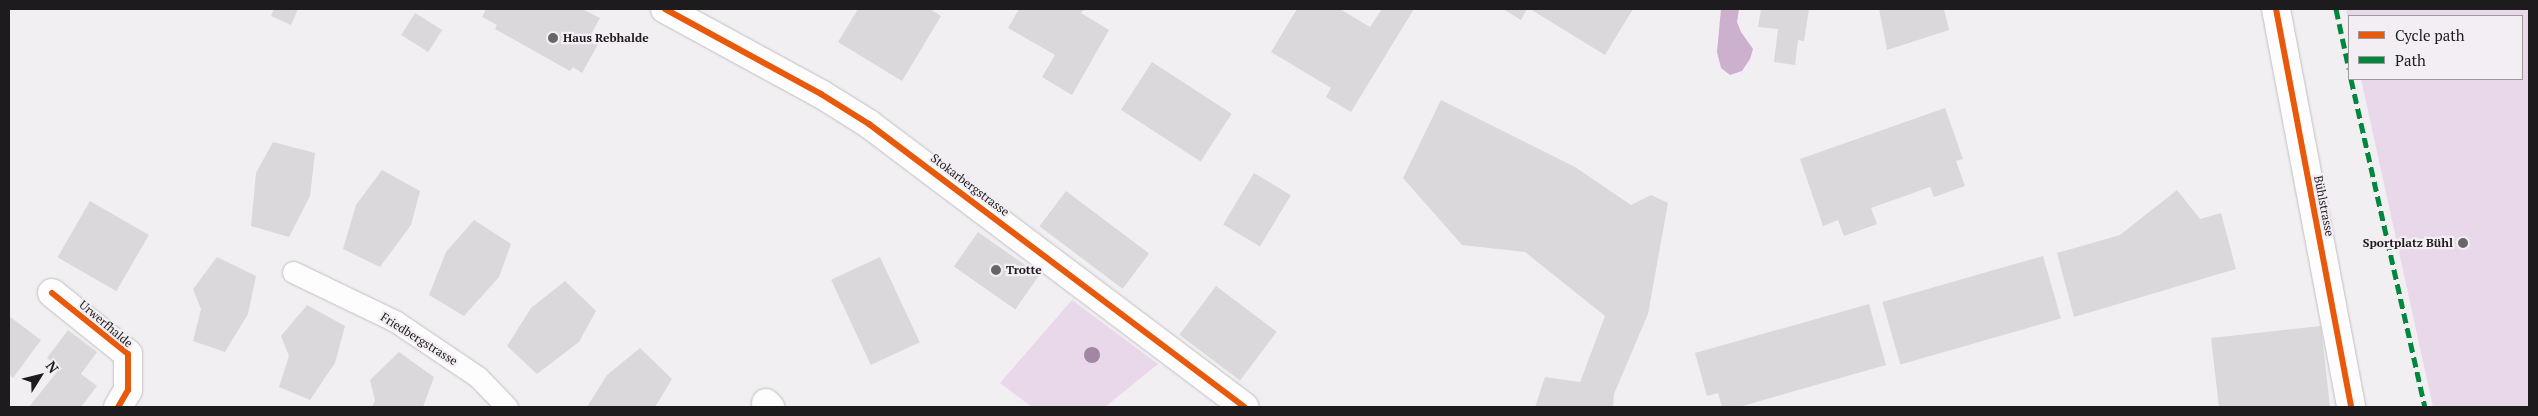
<!DOCTYPE html>
<meta charset="utf-8">
<style>
body{margin:0}
#map{position:relative;width:2538px;height:416px;overflow:hidden;background:#f2eff2;font-family:"PT Serif",serif}
div>[style]{position:absolute}
.green>*{inset:0;background:#e9d8e9}
.water>*{inset:0;background:#cdafce}
.building>*{inset:0;background:#dad8da;transform-origin:0 0}
.roads{filter:drop-shadow(0 0 1px #c1bfc1) drop-shadow(0 0 1px #c1bfc1)}
.service>*{height:21px;margin:-10.5px;padding:0 10.5px;transform-origin:10.5px;border-radius:10.5px;background:#fdfdfd}
.minor>*{height:28px;margin:-14px;padding:0 14px;transform-origin:14px;border-radius:14px;background:#fdfdfd}
.quiet>*{height:5px;margin-top:-2.5px;transform-origin:0;background:repeating-linear-gradient(90deg,#00873e 0 10px,transparent 0 15px)}
.cycleway>*{height:6px;margin:-3px;padding:0 3px;transform-origin:3px;border-radius:3px;background:#e8590c}
.trees>*{width:16px;height:16px;margin:-8px;border-radius:50%;background:#a386a4}
.dots>*{width:14px;height:14px;translate:-50% -50%;box-sizing:border-box;border:2px solid #f3eef3;border-radius:50%}
span{translate:-50% -50%;white-space:nowrap;text-align:center;line-height:1.15;-webkit-text-stroke:4.5px #f3eef3;paint-order:stroke}
.poi-label{font-size:12px;color:#1d1b1d;font-weight:700}
.left{translate:0 -50%;text-align:left}
.right{translate:-100% -50%;text-align:right}
.street-label{font-size:12px;color:#1d1b1d}
.frame{position:absolute;inset:0;border:10px solid #1d1b1d;pointer-events:none}
.legend{position:absolute;left:2348px;top:15px;width:175px;height:65px;box-sizing:border-box;background:#f3eef3;border:1px solid #9d9a9d;margin:0;padding:6px 9px;list-style:none;font-size:15px;color:#1d1b1d}
.legend li{display:flex;align-items:center;gap:10px;height:25px}
.legend b{width:25px;border:1px solid #9d9a9d}
.north{position:absolute;left:15px;top:351px;width:50px;height:50px;-webkit-text-stroke:4px #f3eef3;paint-order:stroke;rotate:54deg;font-size:14px;font-weight:700;line-height:20px;text-align:center;color:#1d1b1d}
.north::after{content:'';display:block;margin:auto;width:18px;height:22px;background:#1d1b1d;clip-path:polygon(50% 0,100% 100%,50% 72%,0 100%)}
</style>
<div id="map">
<div class="green">
<div style="clip-path:polygon(2346px 9px,2529px 9px,2529px 407px,2433px 407px,2361px 79px,2522px 79px,2522px 16px,2349px 16px,2349px 24px)"></div>
<div style="clip-path:polygon(1072px 300px,1158px 364px,1105px 407px,1032px 407px,1000px 383px)"></div>
</div>
<div class="water">
<div style="clip-path:polygon(1721px 9px,1739px 9px,1737px 22px,1741px 32px,1753px 49px,1750px 59px,1742px 71px,1730px 75px,1721px 68px,1717px 52px)"></div>
</div>
<div class="building">
<div style="clip-path:polygon(274px 9px,298px 9px,291px 25px,271px 16px)"></div>
<div style="clip-path:polygon(486px 9px,582px 9px,600px 18px,590px 36px,600px 41px,582px 73px,573px 67px,570px 71px,495px 29px,497px 25px,482px 17px)"></div>
<div style="clip-path:polygon(858px 9px,930px 9px,941px 16px,902px 81px,838px 42px)"></div>
<div style="clip-path:polygon(1019px 9px,1084px 9px,1081px 13px,1109px 30px,1072px 95px,1042px 77px,1055px 55px,1008px 28px)"></div>
<div style="clip-path:polygon(1297px 9px,1340px 9px,1370px 27px,1382px 9px,1414px 9px,1351px 112px,1326px 97px,1331px 88px,1271px 52px)"></div>
<div style="clip-path:polygon(1503px 9px,1527px 9px,1521px 20px)"></div>
<div style="clip-path:polygon(1530px 9px,1633px 9px,1605px 55px)"></div>
<div style="clip-path:polygon(1761px 9px,1809px 9px,1804px 41px,1798px 40px,1795px 65px,1774px 62px,1778px 29px,1758px 27px)"></div>
<div style="clip-path:polygon(1879px 9px,1944px 9px,1949px 30px,1887px 50px)"></div>
<div style="left:415px;top:13px;width:32px;height:26px;rotate:32deg"></div>
<div style="left:1152px;top:62px;width:95px;height:57px;rotate:33deg"></div>
<div style="clip-path:polygon(1441px 100px,1575px 167px,1631px 205px,1651px 195px,1668px 203px,1648px 314px,1614px 394px,1613px 407px,1535px 407px,1545px 377px,1580px 382px,1605px 316px,1525px 252px,1462px 245px,1403px 178px)"></div>
<div style="clip-path:polygon(1945px 108px,1963px 159px,1956px 161px,1965px 186px,1934px 197px,1930px 187px,1871px 208px,1877px 224px,1844px 236px,1838px 220px,1823px 226px,1800px 159px)"></div>
<div style="clip-path:polygon(273px 142px,315px 153px,310px 196px,289px 237px,251px 226px,256px 173px)"></div>
<div style="clip-path:polygon(382px 170px,420px 191px,411px 225px,380px 267px,343px 249px,356px 205px)"></div>
<div style="left:1254px;top:173px;width:43px;height:60px;rotate:31deg"></div>
<div style="clip-path:polygon(2177px 190px,2200px 219px,2221px 213px,2236px 269px,2074px 317px,2057px 253px,2120px 235px)"></div>
<div style="left:1066px;top:191px;width:104px;height:44px;rotate:37deg"></div>
<div style="left:90px;top:201px;width:68px;height:65px;rotate:30deg"></div>
<div style="clip-path:polygon(474px 220px,511px 244px,499px 277px,464px 316px,429px 295px,446px 252px)"></div>
<div style="left:978px;top:232px;width:75px;height:42px;rotate:35deg"></div>
<div style="left:2043px;top:256px;width:65px;height:167px;rotate:74deg"></div>
<div style="clip-path:polygon(217px 257px,256px 276px,248px 314px,225px 352px,193px 341px,201px 309px,193px 289px)"></div>
<div style="left:880px;top:257px;width:94px;height:54px;rotate:65deg"></div>
<div style="clip-path:polygon(565px 281px,596px 311px,579px 342px,537px 374px,507px 346px,531px 308px)"></div>
<div style="left:1216px;top:286px;width:76px;height:61px;rotate:37deg"></div>
<div style="clip-path:polygon(1869px 304px,1886px 365px,1739px 407px,1722px 407px,1718px 393px,1707px 396px,1695px 353px)"></div>
<div style="clip-path:polygon(307px 305px,345px 326px,335px 363px,310px 400px,279px 387px,289px 356px,281px 336px)"></div>
<div style="clip-path:polygon(9px 316px,41px 340px,13px 378px,9px 374px)"></div>
<div style="clip-path:polygon(2321px 326px,2330px 407px,2219px 407px,2211px 338px)"></div>
<div style="clip-path:polygon(68px 330px,97px 352px,81px 374px,97px 386px,81px 407px,29px 407px,60px 368px,47px 358px)"></div>
<div style="clip-path:polygon(640px 348px,672px 379px,655px 407px,587px 407px,607px 375px)"></div>
<div style="clip-path:polygon(399px 352px,434px 377px,423px 407px,372px 407px,375px 401px,370px 380px)"></div>
</div>
<div class="roads">
<div class="service">
<div style="left:293px;top:272px;width:113px;rotate:25.7deg"></div>
<div style="left:395px;top:321px;width:100px;rotate:34deg"></div>
<div style="left:478px;top:377px;width:42px;rotate:46deg"></div>
</div>
<div class="minor">
<div style="left:665px;top:9px;width:178px;rotate:28.6deg"></div>
<div style="left:821px;top:94px;width:57px;rotate:32deg"></div>
<div style="left:869px;top:124px;width:470px;rotate:37deg"></div>
<div style="left:2276px;top:9px;width:405px;rotate:79.3deg"></div>
<div style="left:52px;top:293px;width:97px;rotate:38.8deg"></div>
<div style="left:128px;top:354px;width:36px;rotate:90deg"></div>
<div style="left:128px;top:390px;width:20px;rotate:120deg"></div>
<div style="left:766px;top:403px;width:6px;rotate:45deg"></div>
</div>
</div>
<div class="quiet">
<div style="left:2336px;top:9px;width:61px;rotate:77.8deg"></div>
<div style="left:2351px;top:79px;width:336px;rotate:77.3deg"></div>
</div>
<div class="cycleway">
<div style="left:665px;top:9px;width:178px;rotate:28.6deg"></div>
<div style="left:821px;top:94px;width:57px;rotate:32deg"></div>
<div style="left:869px;top:124px;width:470px;rotate:37deg"></div>
<div style="left:2276px;top:9px;width:405px;rotate:79.3deg"></div>
<div style="left:52px;top:293px;width:97px;rotate:38.8deg"></div>
<div style="left:128px;top:354px;width:36px;rotate:90deg"></div>
<div style="left:128px;top:390px;width:20px;rotate:120deg"></div>
</div>
<div class="trees">
<div style="left:1092px;top:355px"></div>
</div>
<div class="dots">
<div style="left:553px;top:38px;background:#686568"></div>
<div style="left:2463px;top:243px;background:#686568"></div>
<div style="left:996px;top:270px;background:#686568"></div>
</div>
<div class="poi-label">
<span class="left" style="left:563px;top:38px">Haus Rebhalde</span>
<span class="right" style="left:2453px;top:243px">Sportplatz Bühl</span>
<span class="left" style="left:1006px;top:270px">Trotte</span>
</div>
<div class="street-label">
<span style="left:970px;top:185px;rotate:37deg">Stokarbergstrasse</span>
<span style="left:2324px;top:206px;rotate:79deg">Bühlstrasse</span>
<span style="left:106px;top:324px;rotate:40deg">Urwerfhalde</span>
<span style="left:419px;top:339px;rotate:32deg">Friedbergstrasse</span>
</div>
<div class="frame"></div>
<ul class="legend">
<li><b style="height:6px;background:#e8590c"></b>Cycle path</li>
<li><b style="height:6px;background:#00873e"></b>Path</li>
</ul>
<div class="north">N</div>
</div>
